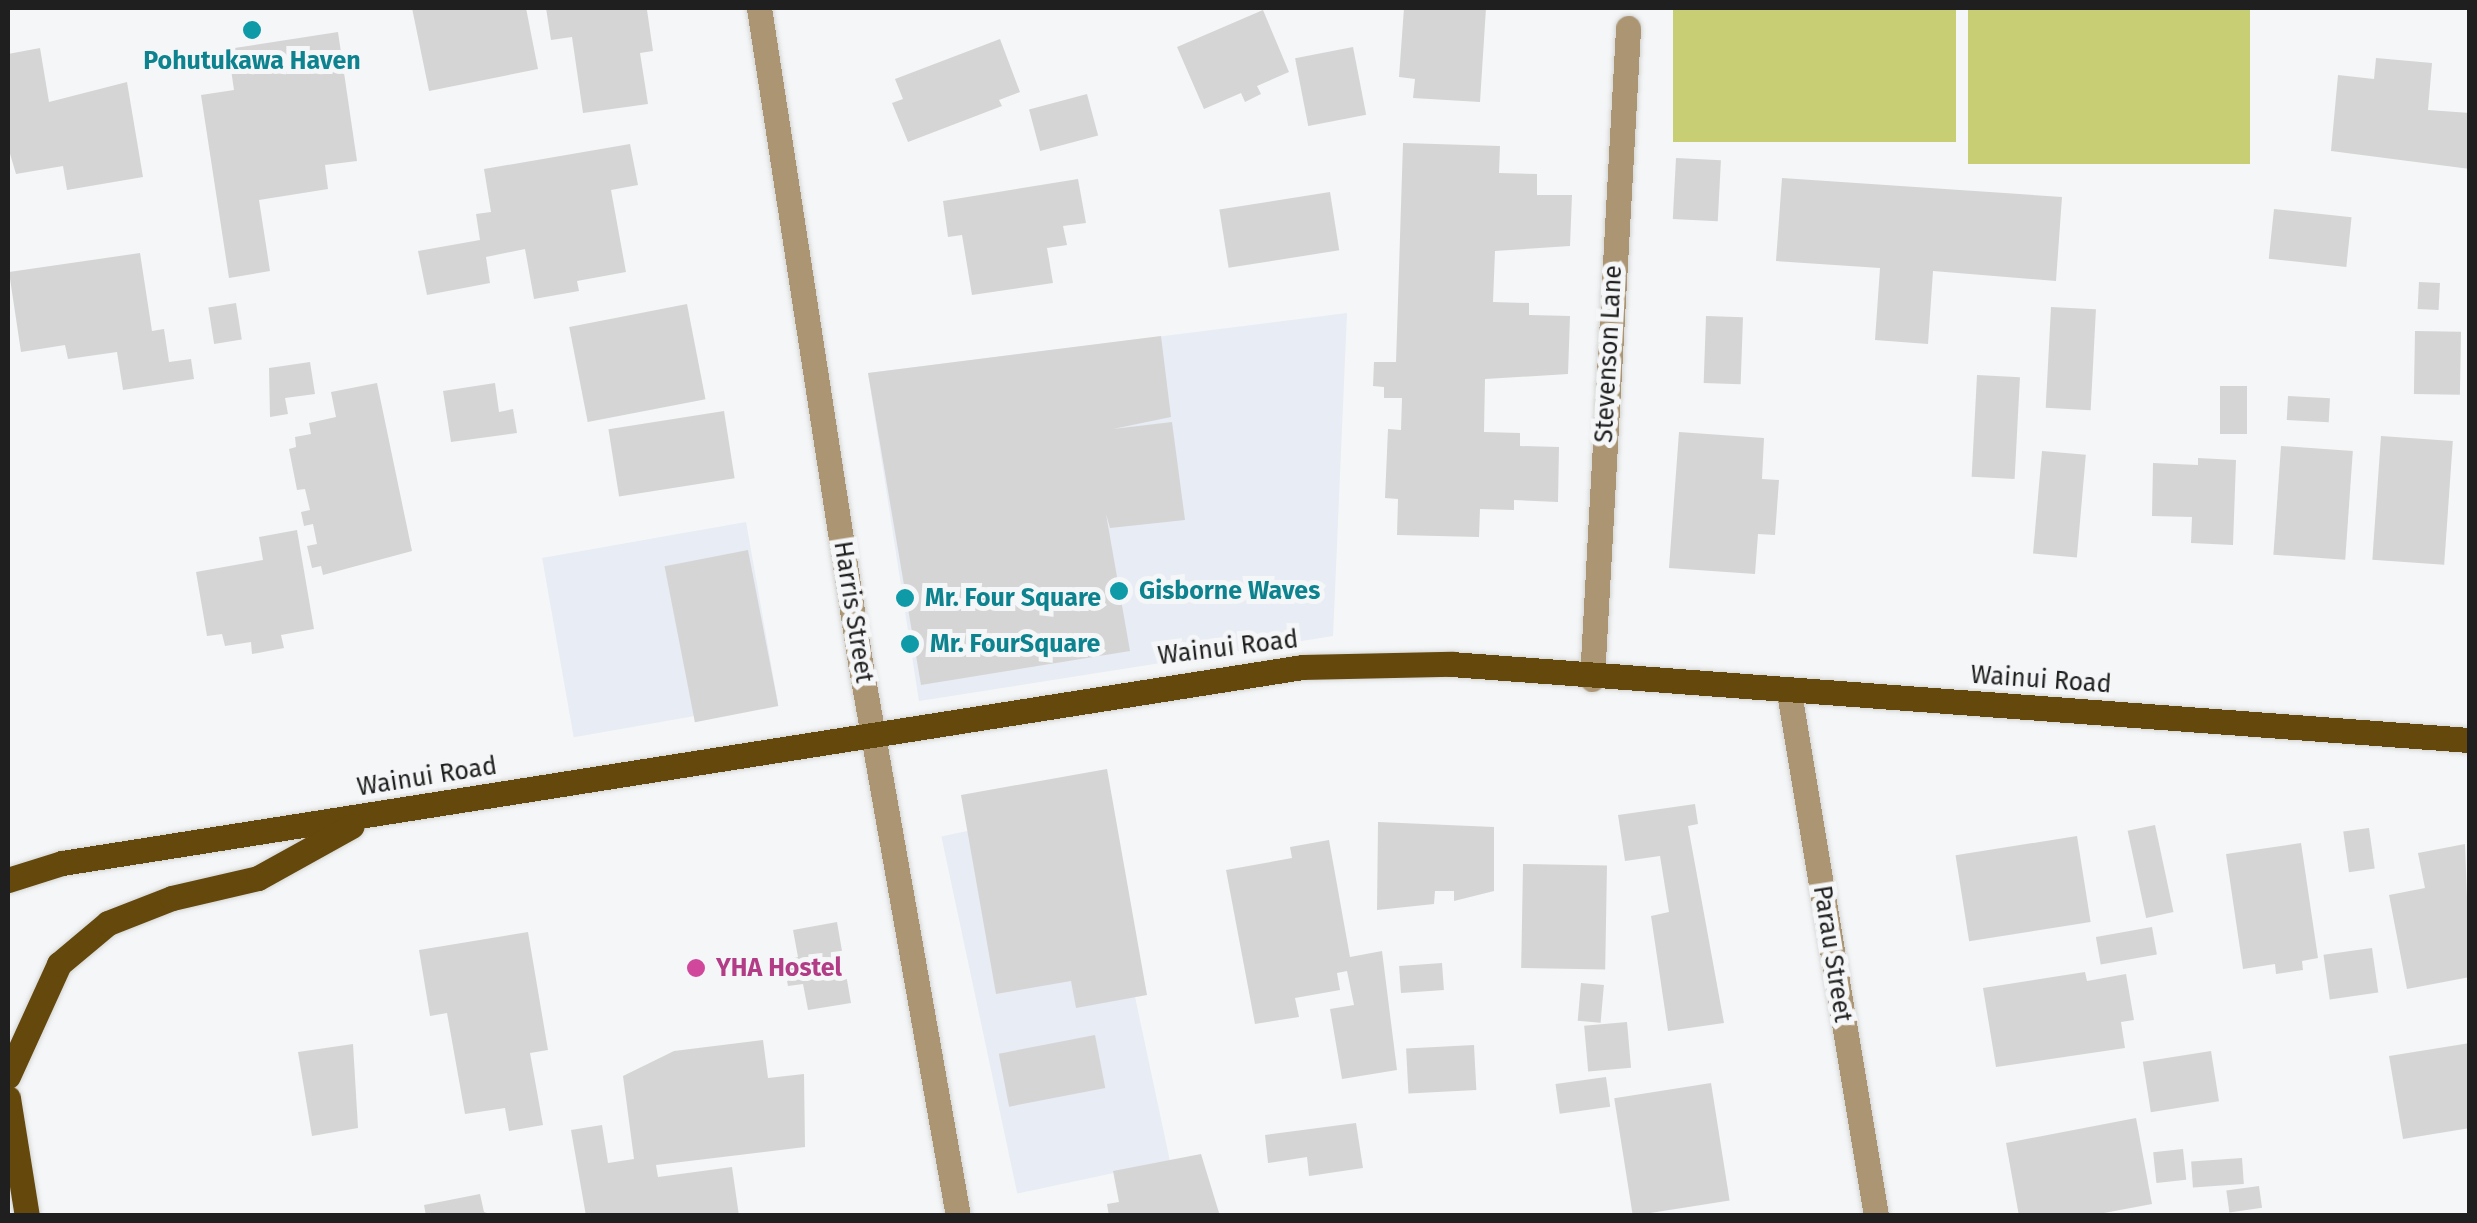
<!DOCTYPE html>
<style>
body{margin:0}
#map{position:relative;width:2477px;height:1223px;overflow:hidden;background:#f5f6f7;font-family:"Fira Sans",sans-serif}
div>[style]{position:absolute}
.built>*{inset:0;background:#e8ecf4;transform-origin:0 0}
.green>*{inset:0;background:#c7ce73;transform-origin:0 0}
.building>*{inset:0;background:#d6d5d5;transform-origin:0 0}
.roads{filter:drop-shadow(0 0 2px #d3d4d4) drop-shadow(0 0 2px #d3d4d4)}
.minor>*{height:25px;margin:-12.5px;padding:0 12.5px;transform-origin:12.5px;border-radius:12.5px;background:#ab9573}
.major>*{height:25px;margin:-12.5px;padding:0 12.5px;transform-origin:12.5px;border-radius:12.5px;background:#65480b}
.dots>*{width:28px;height:28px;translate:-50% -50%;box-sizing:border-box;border:5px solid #f5f6f7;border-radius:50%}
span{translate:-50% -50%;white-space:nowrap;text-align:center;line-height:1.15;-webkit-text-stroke:10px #f5f6f7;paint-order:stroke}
.culture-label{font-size:25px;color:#0d838f;font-weight:700}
.left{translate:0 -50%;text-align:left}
.street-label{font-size:25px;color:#1f1f1f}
.hotel-label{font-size:25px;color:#b23c85;font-weight:700}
.frame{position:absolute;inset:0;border:10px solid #1f1f1f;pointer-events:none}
</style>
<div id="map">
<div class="built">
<div style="clip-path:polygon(1347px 313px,1333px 636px,919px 701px,868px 373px)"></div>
<div style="left:746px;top:522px;width:182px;height:207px;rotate:80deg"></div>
<div style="left:1094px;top:804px;width:365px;height:156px;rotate:78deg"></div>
</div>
<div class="green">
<div style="left:1673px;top:8px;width:283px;height:134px"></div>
<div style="left:1968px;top:8px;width:282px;height:156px"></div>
</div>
<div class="building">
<div style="clip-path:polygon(412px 8px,526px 8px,538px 69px,429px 91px)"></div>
<div style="clip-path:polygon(546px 8px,647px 10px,653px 51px,640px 53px,648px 104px,583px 113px,572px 37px,551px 40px)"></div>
<div style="clip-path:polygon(1404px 8px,1486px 8px,1480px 102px,1413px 98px,1415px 79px,1399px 77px)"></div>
<div style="clip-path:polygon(1263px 10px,1289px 72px,1257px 86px,1261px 94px,1245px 102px,1241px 93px,1204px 109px,1177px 47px)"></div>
<div style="clip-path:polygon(338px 32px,357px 161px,325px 165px,328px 189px,259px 200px,270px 271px,229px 278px,201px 95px,234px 90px,228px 49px)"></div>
<div style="clip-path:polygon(1000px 39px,1020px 92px,999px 100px,1002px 106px,908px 142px,892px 103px,903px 99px,895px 79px)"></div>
<div style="left:1353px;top:47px;width:69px;height:59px;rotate:79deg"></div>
<div style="clip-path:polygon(40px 48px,49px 102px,127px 82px,143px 177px,67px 190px,63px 166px,16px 174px,8px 147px,8px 54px)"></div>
<div style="clip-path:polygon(2376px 58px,2432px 63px,2428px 110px,2470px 113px,2470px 169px,2331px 151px,2338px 75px,2374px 79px)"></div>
<div style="left:1087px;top:94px;width:43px;height:60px;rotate:75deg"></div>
<div style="clip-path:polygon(1403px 143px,1500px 146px,1499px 173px,1537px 174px,1537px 195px,1572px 195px,1570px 246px,1495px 251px,1493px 302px,1529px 303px,1529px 315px,1570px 316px,1568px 374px,1485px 379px,1484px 432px,1520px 433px,1520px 446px,1559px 447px,1558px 502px,1514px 500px,1514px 510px,1480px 509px,1479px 537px,1397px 535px,1398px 499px,1385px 498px,1388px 429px,1401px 430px,1402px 398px,1384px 398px,1384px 387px,1373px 386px,1374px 362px,1396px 362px)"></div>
<div style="clip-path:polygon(630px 144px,638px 185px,611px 190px,626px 272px,577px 281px,579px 291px,534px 299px,525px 249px,486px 257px,490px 283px,427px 295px,418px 251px,480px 240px,476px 214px,491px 212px,484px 169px)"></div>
<div style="left:1676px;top:158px;width:45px;height:61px;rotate:3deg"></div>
<div style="clip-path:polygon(1782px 178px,2062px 197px,2056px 281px,1933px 271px,1928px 344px,1875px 340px,1880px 268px,1776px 261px)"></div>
<div style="clip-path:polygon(1078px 179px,1086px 223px,1063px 226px,1067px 245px,1047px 248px,1053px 283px,972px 295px,962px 235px,948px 237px,943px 201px)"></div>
<div style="left:1330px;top:192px;width:59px;height:112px;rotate:81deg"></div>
<div style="left:2274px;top:209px;width:78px;height:50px;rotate:6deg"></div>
<div style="clip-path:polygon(140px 253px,152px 331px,164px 329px,169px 362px,191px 359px,194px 379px,123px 390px,117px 352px,68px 359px,65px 345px,21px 352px,9px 272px)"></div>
<div style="left:2419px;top:282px;width:21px;height:27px;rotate:3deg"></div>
<div style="left:236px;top:303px;width:37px;height:28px;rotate:81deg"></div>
<div style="left:687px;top:304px;width:97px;height:120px;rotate:79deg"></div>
<div style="left:2051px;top:307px;width:45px;height:101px;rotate:3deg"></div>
<div style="left:1706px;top:316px;width:37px;height:67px;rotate:2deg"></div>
<div style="left:2415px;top:331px;width:46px;height:63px;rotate:1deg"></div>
<div style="clip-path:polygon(1161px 336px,1171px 417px,1113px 429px,1172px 422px,1185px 520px,1110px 528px,1106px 514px,1130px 651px,921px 685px,868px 373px)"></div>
<div style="clip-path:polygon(310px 362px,315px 394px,285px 398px,288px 414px,270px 417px,269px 368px)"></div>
<div style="left:1977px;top:375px;width:43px;height:102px;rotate:3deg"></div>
<div style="clip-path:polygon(377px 383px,412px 551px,323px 575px,321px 566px,312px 568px,307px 546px,317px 544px,313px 524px,304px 526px,301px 512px,310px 510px,305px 489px,297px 490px,289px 449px,296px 447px,295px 437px,311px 434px,309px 423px,336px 417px,331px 392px)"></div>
<div style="clip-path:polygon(495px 383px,499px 412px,513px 409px,517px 433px,451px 442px,443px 391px)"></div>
<div style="left:2220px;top:386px;width:27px;height:48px"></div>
<div style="left:2288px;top:396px;width:42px;height:24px;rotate:3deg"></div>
<div style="left:724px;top:411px;width:68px;height:117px;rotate:81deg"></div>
<div style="clip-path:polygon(1679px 432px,1764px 438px,1762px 479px,1779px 480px,1775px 535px,1758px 534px,1755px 574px,1669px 568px)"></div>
<div style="left:2381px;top:436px;width:72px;height:124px;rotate:4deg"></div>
<div style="left:2281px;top:446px;width:72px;height:109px;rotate:4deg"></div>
<div style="left:2042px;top:451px;width:44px;height:103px;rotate:5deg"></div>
<div style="clip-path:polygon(2198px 458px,2236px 460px,2233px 545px,2191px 543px,2192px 517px,2152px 516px,2153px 463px,2198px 465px)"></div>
<div style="clip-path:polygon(297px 530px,314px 629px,281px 635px,284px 648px,252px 654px,251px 642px,225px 646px,222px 634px,207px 636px,196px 572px,263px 560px,259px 537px)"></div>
<div style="left:748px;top:550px;width:159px;height:85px;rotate:79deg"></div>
<div style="clip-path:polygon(1107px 769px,1147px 995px,1076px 1008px,1071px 981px,996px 994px,961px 795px)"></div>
<div style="clip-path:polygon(1695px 804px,1698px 824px,1688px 826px,1724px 1023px,1668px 1031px,1651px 916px,1669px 912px,1660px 856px,1625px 861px,1618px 815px)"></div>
<div style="clip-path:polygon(1378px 822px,1494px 827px,1494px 891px,1454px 901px,1454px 891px,1435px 891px,1434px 904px,1377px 910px)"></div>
<div style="left:2155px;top:825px;width:89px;height:28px;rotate:78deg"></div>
<div style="left:2369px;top:828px;width:41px;height:26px;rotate:82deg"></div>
<div style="left:2077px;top:836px;width:87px;height:123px;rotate:81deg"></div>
<div style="clip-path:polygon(1329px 840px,1350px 957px,1382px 951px,1397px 1070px,1342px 1079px,1330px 1009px,1354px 1005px,1347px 971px,1337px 973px,1340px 990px,1295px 998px,1299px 1017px,1255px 1024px,1226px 870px,1292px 858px,1290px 847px)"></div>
<div style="clip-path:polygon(2301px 843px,2318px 958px,2302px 961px,2303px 970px,2276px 974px,2275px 964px,2243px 969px,2226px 854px)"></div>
<div style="clip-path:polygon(2465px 844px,2470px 977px,2407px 989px,2389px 895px,2425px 888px,2418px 853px)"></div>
<div style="left:1523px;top:864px;width:84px;height:104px;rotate:1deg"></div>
<div style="clip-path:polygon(837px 922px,851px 1003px,808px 1010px,803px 984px,788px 986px,783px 960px,798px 957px,793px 930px)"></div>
<div style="left:2152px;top:927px;width:28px;height:57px;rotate:80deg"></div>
<div style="clip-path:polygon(528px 932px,548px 1050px,530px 1053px,543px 1125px,509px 1131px,505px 1108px,465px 1114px,447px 1013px,430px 1016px,419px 950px)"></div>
<div style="left:2372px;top:948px;width:45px;height:49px;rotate:82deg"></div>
<div style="left:1442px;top:963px;width:27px;height:43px;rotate:86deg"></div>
<div style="clip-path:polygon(2085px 972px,2087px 981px,2126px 974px,2134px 1020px,2121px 1022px,2125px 1048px,1996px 1067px,1983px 988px)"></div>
<div style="left:1581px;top:983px;width:23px;height:38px;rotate:5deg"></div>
<div style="left:1627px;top:1022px;width:46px;height:43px;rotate:85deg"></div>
<div style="left:1095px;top:1035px;width:54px;height:98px;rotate:79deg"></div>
<div style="clip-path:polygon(763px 1040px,768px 1078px,804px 1074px,805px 1147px,656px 1165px,658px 1177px,732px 1167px,739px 1216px,586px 1216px,571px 1130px,602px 1125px,608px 1163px,634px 1159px,623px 1076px,674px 1051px)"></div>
<div style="clip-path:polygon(2470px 1043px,2470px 1128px,2403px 1139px,2389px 1056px)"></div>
<div style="clip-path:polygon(353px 1044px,358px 1128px,312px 1136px,298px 1052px)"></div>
<div style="left:1474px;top:1045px;width:45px;height:68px;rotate:87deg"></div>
<div style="left:2211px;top:1051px;width:51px;height:69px;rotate:81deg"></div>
<div style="left:1606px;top:1077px;width:30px;height:51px;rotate:82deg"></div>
<div style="left:1711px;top:1083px;width:119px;height:98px;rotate:81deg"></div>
<div style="clip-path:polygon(2136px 1118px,2152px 1204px,2088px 1216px,2019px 1216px,2006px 1143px)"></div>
<div style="clip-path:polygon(1356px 1123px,1363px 1168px,1309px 1176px,1307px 1157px,1268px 1163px,1265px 1135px)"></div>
<div style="left:2183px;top:1149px;width:31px;height:30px;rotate:84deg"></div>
<div style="clip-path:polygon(1201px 1154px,1220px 1216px,1109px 1216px,1107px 1204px,1119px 1202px,1113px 1171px)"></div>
<div style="left:2242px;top:1158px;width:26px;height:51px;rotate:86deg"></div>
<div style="left:2259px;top:1186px;width:22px;height:33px;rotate:82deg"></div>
<div style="clip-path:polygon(480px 1194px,484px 1212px,495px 1216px,426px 1216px,424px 1205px)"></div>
</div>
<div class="roads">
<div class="minor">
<div style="left:759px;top:8px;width:662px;rotate:81.22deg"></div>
<div style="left:860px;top:662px;width:563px;rotate:79.97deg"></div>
<div style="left:1592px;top:679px;width:652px;rotate:-86.83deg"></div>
<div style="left:1789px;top:692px;width:531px;rotate:80.57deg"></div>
</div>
<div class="major">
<div style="left:8px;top:880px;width:57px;rotate:-17.5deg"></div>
<div style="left:62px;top:863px;width:1255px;rotate:-8.98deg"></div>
<div style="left:1302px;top:667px;width:149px;rotate:-1.2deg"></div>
<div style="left:1451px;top:664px;width:1022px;rotate:4.27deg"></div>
<div style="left:8px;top:1076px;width:123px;rotate:-65.5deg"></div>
<div style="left:59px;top:964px;width:64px;rotate:-39.9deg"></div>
<div style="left:108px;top:923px;width:69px;rotate:-21.3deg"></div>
<div style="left:172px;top:898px;width:88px;rotate:-13.1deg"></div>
<div style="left:258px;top:878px;width:107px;rotate:-29deg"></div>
<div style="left:8px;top:1098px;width:120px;rotate:80.9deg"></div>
</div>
</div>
<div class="dots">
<div style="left:252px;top:30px;background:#0f9aa8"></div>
<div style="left:1119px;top:591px;background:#0f9aa8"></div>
<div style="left:905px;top:598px;background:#0f9aa8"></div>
<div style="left:910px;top:644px;background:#0f9aa8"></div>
<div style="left:696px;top:968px;background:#d1479c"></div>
</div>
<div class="culture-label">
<span style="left:252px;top:61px">Pohutukawa Haven</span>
<span class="left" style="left:1139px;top:591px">Gisborne Waves</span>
<span class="left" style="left:925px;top:598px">Mr. Four Square</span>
<span class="left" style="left:930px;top:644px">Mr. FourSquare</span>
</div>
<div class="street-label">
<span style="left:1609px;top:354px;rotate:-87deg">Stevenson Lane</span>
<span style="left:853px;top:612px;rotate:81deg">Harris Street</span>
<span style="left:1228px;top:648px;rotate:-7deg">Wainui Road</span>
<span style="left:2041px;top:680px;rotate:4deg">Wainui Road</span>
<span style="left:427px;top:777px;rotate:-9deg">Wainui Road</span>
<span style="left:1832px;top:954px;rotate:81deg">Parau Street</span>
</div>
<div class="hotel-label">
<span class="left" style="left:716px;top:968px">YHA Hostel</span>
</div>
<div class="frame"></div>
</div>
